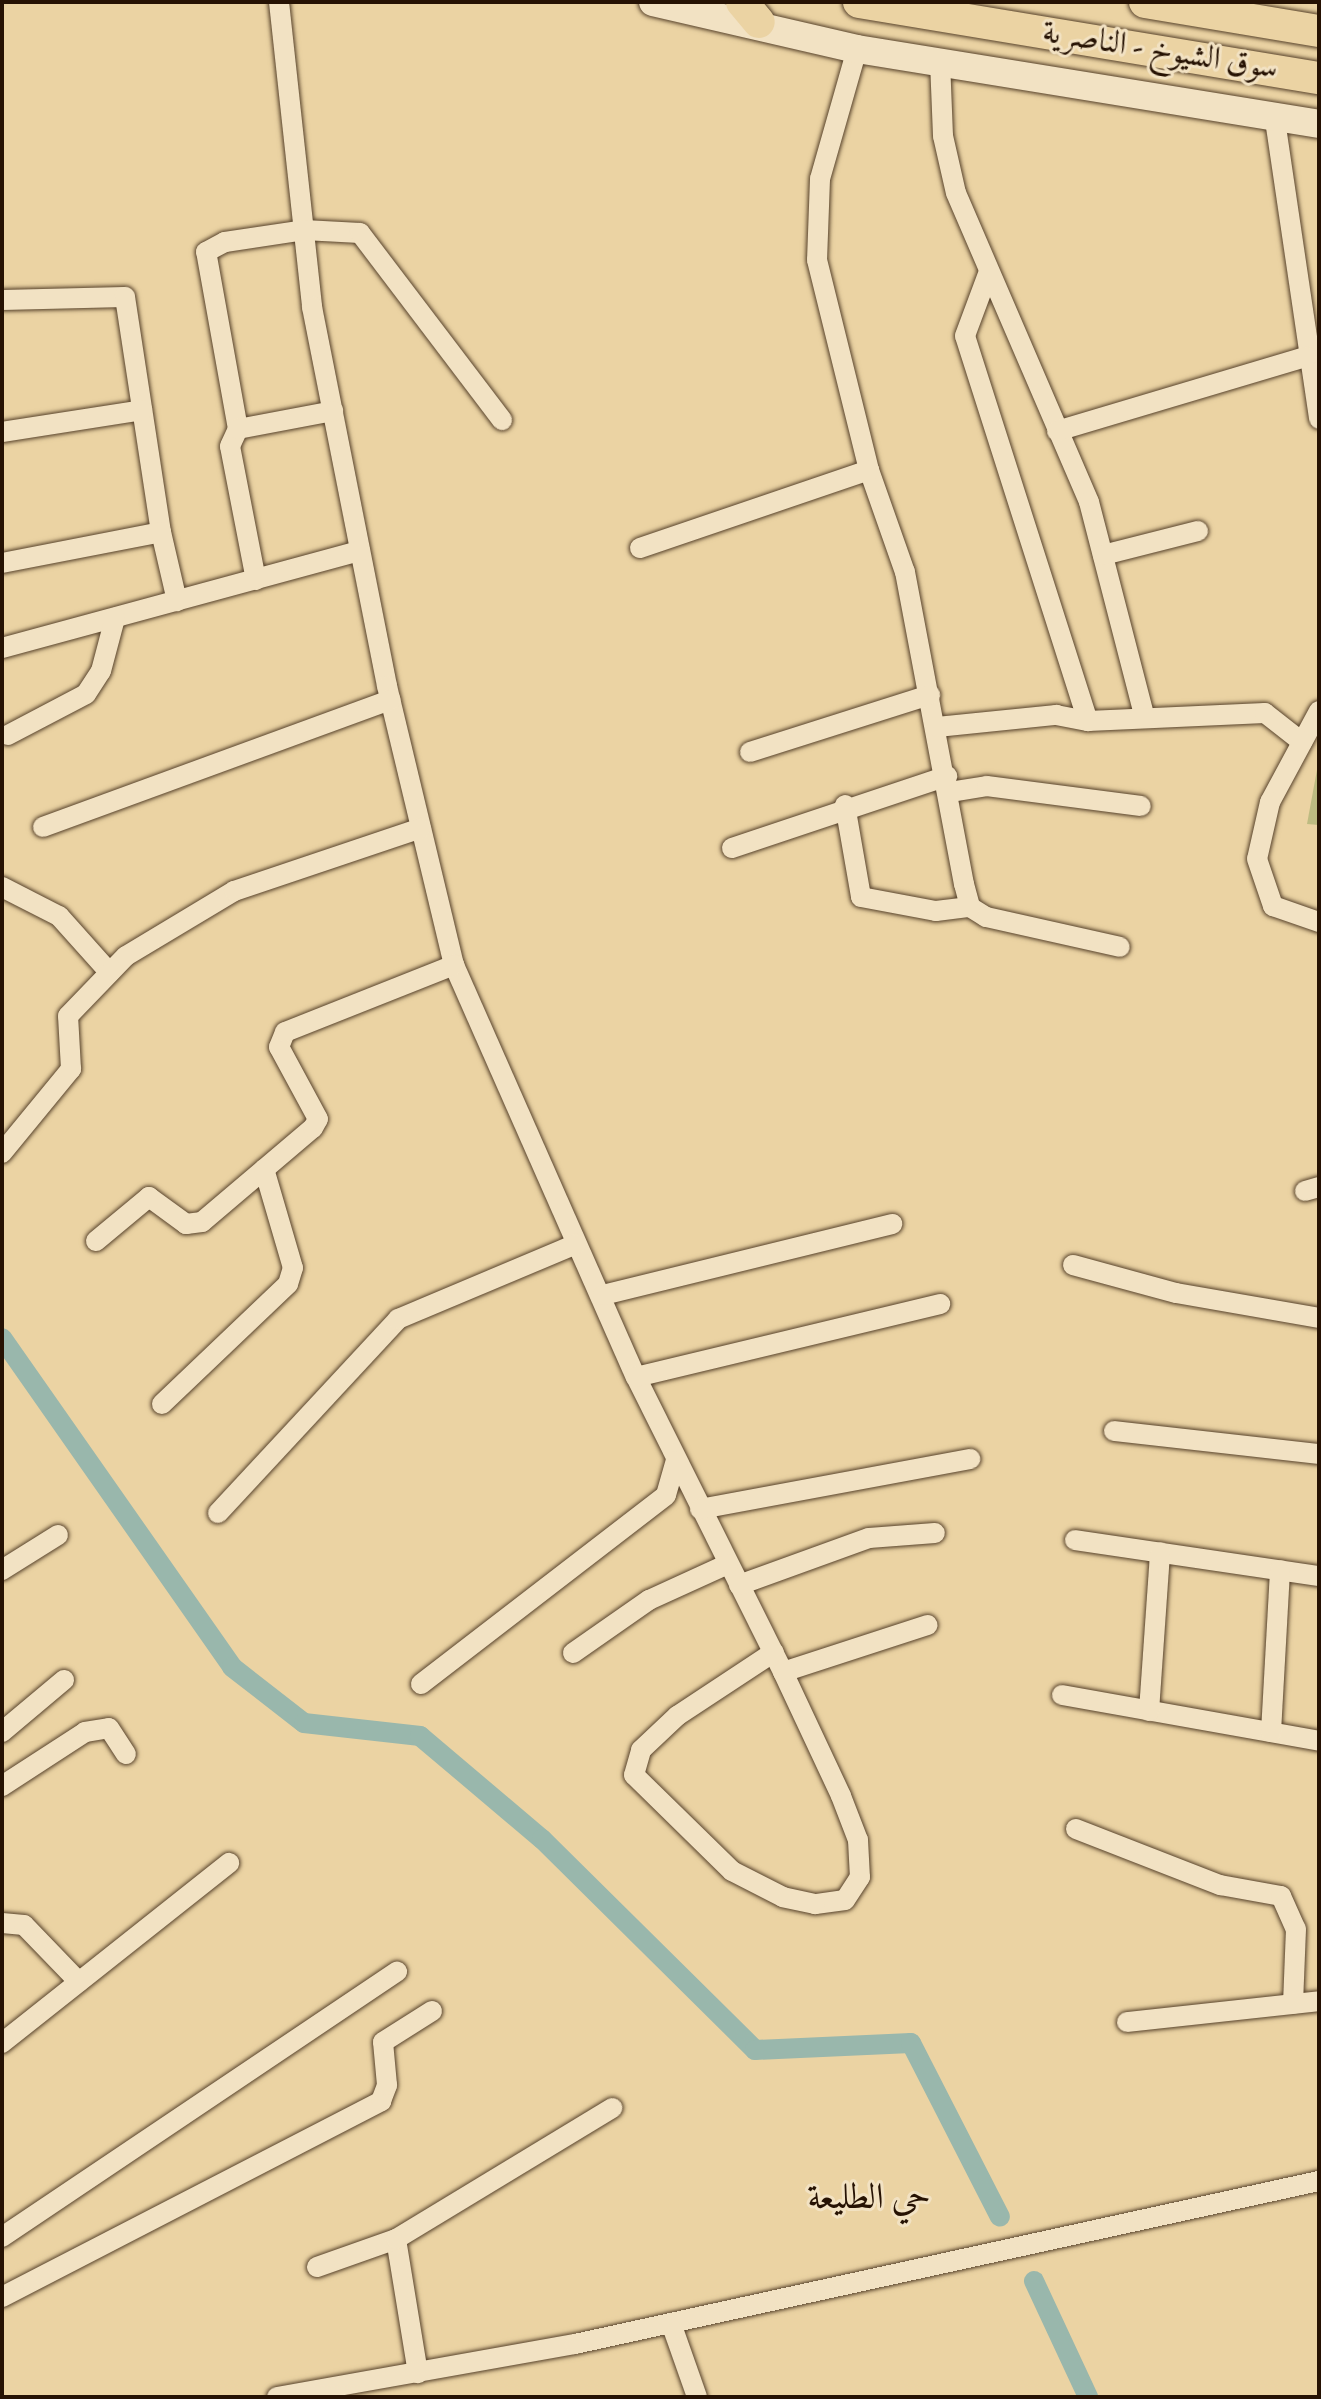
<!DOCTYPE html>
<meta charset="utf-8">
<style>
body{margin:0}
#map{position:relative;width:1321px;height:2399px;overflow:hidden;background:#ebd3a3;font-family:"Sorts Mill Goudy",Amiri,serif}
div>[style]{position:absolute}
.green>*{inset:0;background:#bdbb81}
.canal>*{height:20px;margin:-10px;padding:0 10px;transform-origin:10px;border-radius:10px;background:#99b7ac}
.roads{filter:drop-shadow(0 0 2px #57422b) drop-shadow(0 0 2px #57422b)}
.minor>*{height:20px;margin:-10px;padding:0 10px;transform-origin:10px;border-radius:10px;background:#f2e2c3}
.secondary>*{height:28px;margin:-14px;padding:0 14px;transform-origin:14px;border-radius:14px;background:#f2e2c3}
.trunk>*{height:32px;margin:-16px;padding:0 16px;transform-origin:16px;border-radius:16px;background:#ebd3a3}
span{translate:-50% -50%;white-space:nowrap;text-align:center;line-height:1.15;-webkit-text-stroke:6px #f2e2c3;paint-order:stroke}
.street-label{font-size:32px;color:#261203}
.quarter-label{font-size:36px;color:#261203}
.frame{position:absolute;inset:0;border:4px solid #261203;pointer-events:none}
</style>
<div id="map">
<div class="green">
<div style="clip-path:polygon(1319px 759px,1319px 825px,1307px 824px)"></div>
</div>
<div class="canal">
<div style="left:2px;top:1338px;width:401px;rotate:55deg"></div>
<div style="left:232px;top:1667px;width:91px;rotate:37.9deg"></div>
<div style="left:304px;top:1723px;width:117px;rotate:6.4deg"></div>
<div style="left:420px;top:1736px;width:160px;rotate:40.2deg"></div>
<div style="left:542px;top:1839px;width:300px;rotate:44.7deg"></div>
<div style="left:755px;top:2050px;width:156px;rotate:-2.6deg"></div>
<div style="left:911px;top:2043px;width:195px;rotate:62.9deg"></div>
<div style="left:1034px;top:2281px;width:128px;rotate:65deg"></div>
</div>
<div class="roads">
<div class="minor">
<div style="left:279px;top:2px;width:307px;rotate:83.8deg"></div>
<div style="left:312px;top:307px;width:386px;rotate:78.8deg"></div>
<div style="left:387px;top:686px;width:287px;rotate:76.5deg"></div>
<div style="left:454px;top:965px;width:450px;rotate:66.2deg"></div>
<div style="left:636px;top:1377px;width:330px;rotate:63.5deg"></div>
<div style="left:783px;top:1672px;width:137px;rotate:64.9deg"></div>
<div style="left:841px;top:1796px;width:47px;rotate:68.9deg"></div>
<div style="left:858px;top:1840px;width:37px;rotate:87deg"></div>
<div style="left:860px;top:1877px;width:27px;rotate:123deg"></div>
<div style="left:845px;top:1900px;width:30px;rotate:172deg"></div>
<div style="left:815px;top:1904px;width:33px;rotate:-168deg"></div>
<div style="left:783px;top:1897px;width:57px;rotate:-153deg"></div>
<div style="left:732px;top:1871px;width:137px;rotate:-135.6deg"></div>
<div style="left:634px;top:1775px;width:26px;rotate:-74deg"></div>
<div style="left:641px;top:1750px;width:50px;rotate:-43.4deg"></div>
<div style="left:677px;top:1716px;width:116px;rotate:-33.4deg"></div>
<div style="left:857px;top:49px;width:135px;rotate:105.9deg"></div>
<div style="left:820px;top:179px;width:81px;rotate:92.1deg"></div>
<div style="left:817px;top:260px;width:216px;rotate:76.1deg"></div>
<div style="left:869px;top:470px;width:108px;rotate:70.6deg"></div>
<div style="left:905px;top:572px;width:318px;rotate:79.3deg"></div>
<div style="left:964px;top:884px;width:24px;rotate:75deg"></div>
<div style="left:970px;top:907px;width:19px;rotate:32deg"></div>
<div style="left:986px;top:917px;width:137px;rotate:12.6deg"></div>
<div style="left:940px;top:61px;width:75px;rotate:87.7deg"></div>
<div style="left:943px;top:136px;width:58px;rotate:77.2deg"></div>
<div style="left:956px;top:193px;width:336px;rotate:66.7deg"></div>
<div style="left:1089px;top:502px;width:220px;rotate:75.5deg"></div>
<div style="left:1275px;top:120px;width:302px;rotate:81.6deg"></div>
<div style="left:988px;top:274px;width:66px;rotate:110.4deg"></div>
<div style="left:965px;top:336px;width:404px;rotate:72.3deg"></div>
<div style="left:2px;top:300px;width:123px;rotate:-1.4deg"></div>
<div style="left:125px;top:297px;width:238px;rotate:81.3deg"></div>
<div style="left:238px;top:429px;width:180px;rotate:-100.2deg"></div>
<div style="left:206px;top:252px;width:21px;rotate:-28deg"></div>
<div style="left:225px;top:242px;width:80px;rotate:-8.6deg"></div>
<div style="left:304px;top:230px;width:56px;rotate:3.1deg"></div>
<div style="left:360px;top:233px;width:235px;rotate:52.8deg"></div>
<div style="left:1057px;top:431px;width:260px;rotate:-16.6deg"></div>
<div style="left:2px;top:432px;width:142px;rotate:-8.9deg"></div>
<div style="left:640px;top:548px;width:242px;rotate:-18.8deg"></div>
<div style="left:1103px;top:555px;width:98px;rotate:-14.2deg"></div>
<div style="left:2px;top:563px;width:162px;rotate:-11deg"></div>
<div style="left:161px;top:532px;width:71px;rotate:76.9deg"></div>
<div style="left:256px;top:580px;width:136px;rotate:-101deg"></div>
<div style="left:230px;top:446px;width:19px;rotate:-65deg"></div>
<div style="left:238px;top:429px;width:97px;rotate:-10.7deg"></div>
<div style="left:2px;top:648px;width:371px;rotate:-15.2deg"></div>
<div style="left:1319px;top:711px;width:103px;rotate:118.3deg"></div>
<div style="left:1270px;top:802px;width:58px;rotate:102.8deg"></div>
<div style="left:1257px;top:859px;width:50px;rotate:71.2deg"></div>
<div style="left:1273px;top:906px;width:49px;rotate:19.2deg"></div>
<div style="left:937px;top:727px;width:120px;rotate:-5.8deg"></div>
<div style="left:1056px;top:715px;width:33px;rotate:11deg"></div>
<div style="left:1088px;top:721px;width:177px;rotate:-2.6deg"></div>
<div style="left:1265px;top:713px;width:47px;rotate:38.1deg"></div>
<div style="left:8px;top:735px;width:88px;rotate:-27.7deg"></div>
<div style="left:86px;top:694px;width:27px;rotate:-57deg"></div>
<div style="left:101px;top:671px;width:55px;rotate:-75.2deg"></div>
<div style="left:750px;top:752px;width:189px;rotate:-17.6deg"></div>
<div style="left:950px;top:792px;width:37px;rotate:-9deg"></div>
<div style="left:987px;top:786px;width:155px;rotate:7.4deg"></div>
<div style="left:845px;top:805px;width:93px;rotate:80.1deg"></div>
<div style="left:861px;top:897px;width:76px;rotate:10.6deg"></div>
<div style="left:936px;top:911px;width:34px;rotate:-7deg"></div>
<div style="left:43px;top:827px;width:370px;rotate:-20.1deg"></div>
<div style="left:732px;top:848px;width:227px;rotate:-18.5deg"></div>
<div style="left:2px;top:887px;width:64px;rotate:27deg"></div>
<div style="left:59px;top:916px;width:76px;rotate:48.2deg"></div>
<div style="left:2px;top:1153px;width:109px;rotate:-50.6deg"></div>
<div style="left:71px;top:1069px;width:53px;rotate:-93.2deg"></div>
<div style="left:68px;top:1016px;width:83px;rotate:-46deg"></div>
<div style="left:126px;top:956px;width:126px;rotate:-31deg"></div>
<div style="left:234px;top:891px;width:197px;rotate:-18.6deg"></div>
<div style="left:1305px;top:1191px;width:15px;rotate:-16deg"></div>
<div style="left:96px;top:1241px;width:69px;rotate:-39.7deg"></div>
<div style="left:149px;top:1197px;width:46px;rotate:36.1deg"></div>
<div style="left:186px;top:1224px;width:16px;rotate:-7deg"></div>
<div style="left:202px;top:1222px;width:145px;rotate:-40.3deg"></div>
<div style="left:313px;top:1128px;width:10px;rotate:-61deg"></div>
<div style="left:318px;top:1119px;width:82px;rotate:-118.4deg"></div>
<div style="left:279px;top:1047px;width:16px;rotate:-68deg"></div>
<div style="left:285px;top:1032px;width:182px;rotate:-21.6deg"></div>
<div style="left:1073px;top:1265px;width:107px;rotate:15.2deg"></div>
<div style="left:1176px;top:1293px;width:145px;rotate:9.9deg"></div>
<div style="left:603px;top:1295px;width:298px;rotate:-13.8deg"></div>
<div style="left:636px;top:1377px;width:313px;rotate:-13.5deg"></div>
<div style="left:162px;top:1404px;width:174px;rotate:-43.6deg"></div>
<div style="left:288px;top:1284px;width:17px;rotate:-73deg"></div>
<div style="left:293px;top:1268px;width:103px;rotate:-106.3deg"></div>
<div style="left:1114px;top:1431px;width:206px;rotate:6.4deg"></div>
<div style="left:700px;top:1509px;width:275px;rotate:-10.5deg"></div>
<div style="left:218px;top:1513px;width:265px;rotate:-47.1deg"></div>
<div style="left:398px;top:1319px;width:193px;rotate:-22.8deg"></div>
<div style="left:1075px;top:1540px;width:247px;rotate:8.4deg"></div>
<div style="left:2px;top:1570px;width:66px;rotate:-32deg"></div>
<div style="left:739px;top:1585px;width:138px;rotate:-19.9deg"></div>
<div style="left:869px;top:1538px;width:66px;rotate:-4.3deg"></div>
<div style="left:573px;top:1653px;width:93px;rotate:-34.9deg"></div>
<div style="left:649px;top:1600px;width:87px;rotate:-24.5deg"></div>
<div style="left:783px;top:1672px;width:152px;rotate:-18deg"></div>
<div style="left:421px;top:1684px;width:309px;rotate:-37.6deg"></div>
<div style="left:666px;top:1495px;width:35px;rotate:-74deg"></div>
<div style="left:1062px;top:1695px;width:261px;rotate:10.1deg"></div>
<div style="left:1149px;top:1711px;width:159px;rotate:-86deg"></div>
<div style="left:2px;top:1732px;width:81px;rotate:-40deg"></div>
<div style="left:1271px;top:1732px;width:162px;rotate:-86.8deg"></div>
<div style="left:2px;top:1786px;width:99px;rotate:-33deg"></div>
<div style="left:85px;top:1732px;width:24px;rotate:-9deg"></div>
<div style="left:109px;top:1728px;width:31px;rotate:57deg"></div>
<div style="left:1076px;top:1829px;width:155px;rotate:21.3deg"></div>
<div style="left:1220px;top:1885px;width:62px;rotate:10.2deg"></div>
<div style="left:1281px;top:1896px;width:36px;rotate:66deg"></div>
<div style="left:1296px;top:1929px;width:75px;rotate:92.3deg"></div>
<div style="left:2px;top:1923px;width:22px;rotate:5deg"></div>
<div style="left:24px;top:1925px;width:79px;rotate:46deg"></div>
<div style="left:1127px;top:2022px;width:193px;rotate:-6.2deg"></div>
<div style="left:2px;top:2043px;width:290px;rotate:-38.4deg"></div>
<div style="left:2px;top:2237px;width:476px;rotate:-33.9deg"></div>
<div style="left:396px;top:2239px;width:136px;rotate:80.7deg"></div>
<div style="left:317px;top:2267px;width:84px;rotate:-19.5deg"></div>
<div style="left:396px;top:2239px;width:253px;rotate:-31.2deg"></div>
<div style="left:2px;top:2297px;width:427px;rotate:-27.3deg"></div>
<div style="left:381px;top:2101px;width:17px;rotate:-69deg"></div>
<div style="left:387px;top:2085px;width:43px;rotate:-95.3deg"></div>
<div style="left:383px;top:2042px;width:58px;rotate:-32.3deg"></div>
<div style="left:671px;top:2323px;width:78px;rotate:70.6deg"></div>
<div style="left:277px;top:2397px;width:303px;rotate:-10.1deg"></div>
<div style="left:575px;top:2344px;width:762px;rotate:-12.36deg"></div>
</div>
<div class="secondary">
<div style="left:653px;top:2px;width:209px;rotate:13deg"></div>
<div style="left:857px;top:49px;width:468px;rotate:9.2deg"></div>
</div>
<div class="trunk">
<div style="left:742px;top:2px;width:26px;rotate:50deg"></div>
<div style="left:859px;top:2px;width:466px;rotate:9.4deg"></div>
<div style="left:1145px;top:2px;width:176px;rotate:9.5deg"></div>
</div>
</div>
<div class="street-label">
<span style="left:1160px;top:52px;rotate:9deg">سوق الشيوخ - الناصرية</span>
</div>
<div class="quarter-label">
<span style="left:869px;top:2200px">حي الطليعة</span>
</div>
<div class="frame"></div>
</div>
